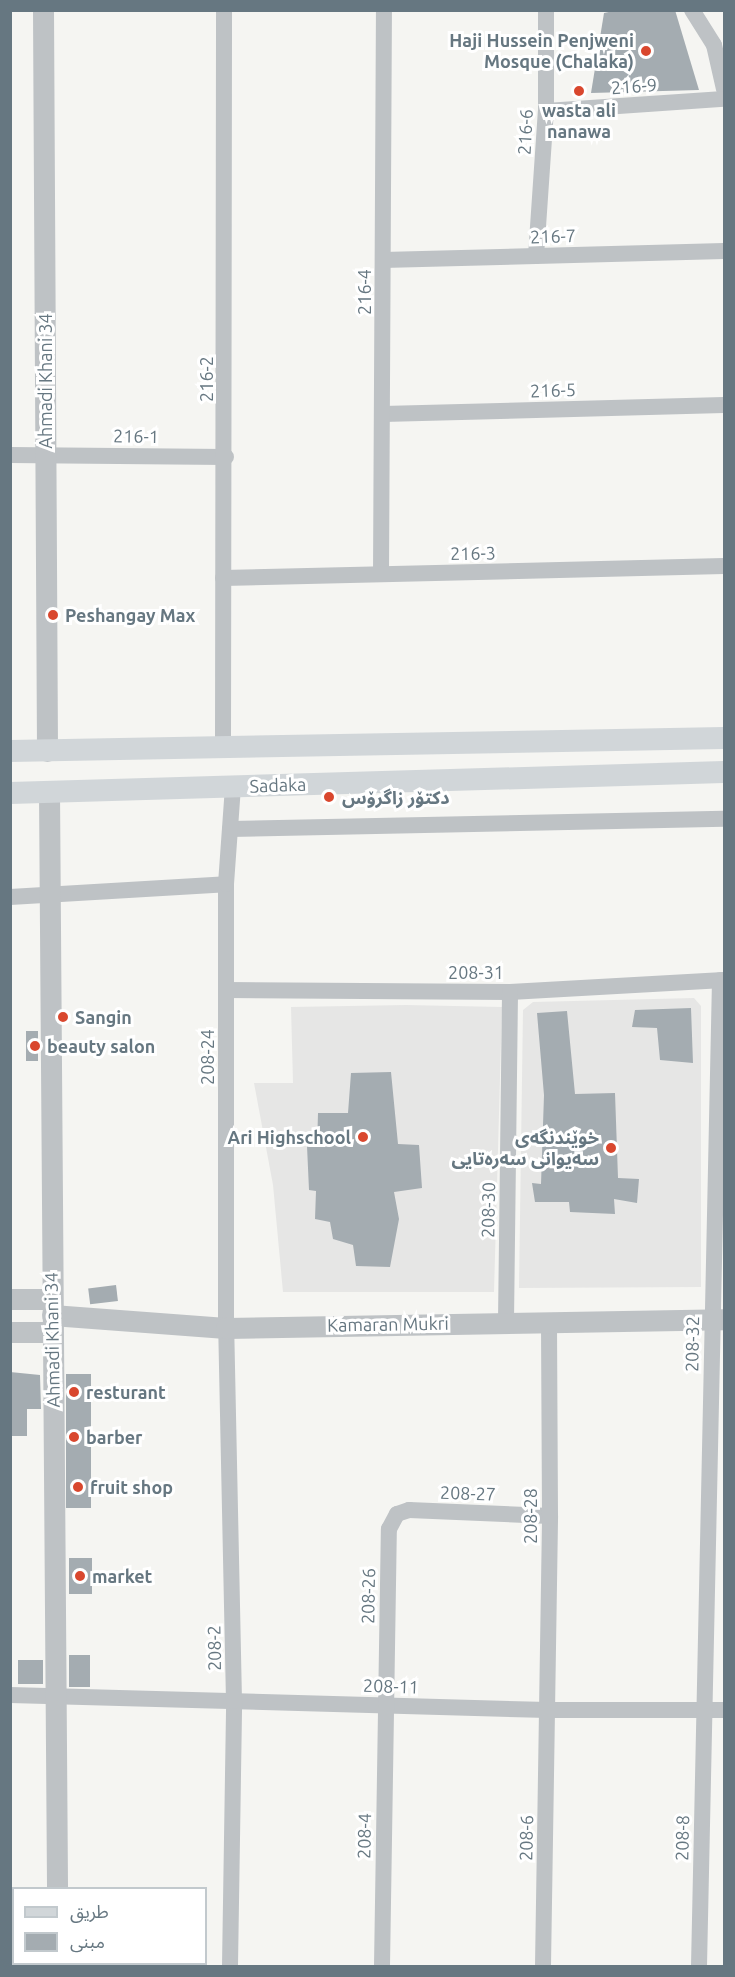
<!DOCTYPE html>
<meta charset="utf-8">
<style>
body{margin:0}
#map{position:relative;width:735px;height:1977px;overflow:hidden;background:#f5f5f2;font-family:Ubuntu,"Noto Sans Arabic",sans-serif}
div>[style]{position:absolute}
.built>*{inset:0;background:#e6e6e5}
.building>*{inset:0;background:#a4acb1;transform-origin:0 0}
.minor>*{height:16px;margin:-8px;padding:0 8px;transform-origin:8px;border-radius:8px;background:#bec2c5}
.tertiary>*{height:21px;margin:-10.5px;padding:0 10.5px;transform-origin:10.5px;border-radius:10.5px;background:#bec2c5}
.secondary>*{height:22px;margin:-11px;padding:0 11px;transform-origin:11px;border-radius:11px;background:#d1d6d9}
.dots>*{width:16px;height:16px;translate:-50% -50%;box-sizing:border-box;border:3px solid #fff;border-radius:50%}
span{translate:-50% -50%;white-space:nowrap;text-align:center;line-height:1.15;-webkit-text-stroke:6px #fff;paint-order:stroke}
.poi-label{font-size:18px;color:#667781;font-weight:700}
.right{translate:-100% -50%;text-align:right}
.left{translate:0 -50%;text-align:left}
.street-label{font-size:18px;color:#667781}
.frame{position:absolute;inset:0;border:12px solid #667781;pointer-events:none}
.legend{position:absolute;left:12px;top:1887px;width:195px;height:78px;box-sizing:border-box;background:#fff;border:2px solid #c2c9cd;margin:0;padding:8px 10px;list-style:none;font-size:18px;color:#667781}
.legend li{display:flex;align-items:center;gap:12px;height:30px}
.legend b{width:30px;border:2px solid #c2c9cd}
</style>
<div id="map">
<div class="built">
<div style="clip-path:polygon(694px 998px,701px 1006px,701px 1287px,519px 1288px,523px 1010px,533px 1002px)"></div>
<div style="clip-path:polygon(406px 1005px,502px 1007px,494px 1292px,283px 1292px,273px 1185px,254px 1083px,293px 1083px,291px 1007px)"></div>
</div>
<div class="building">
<div style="clip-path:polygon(618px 10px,675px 10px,699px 90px,591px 93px,604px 13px)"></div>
<div style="clip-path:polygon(691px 1008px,693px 1063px,660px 1060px,657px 1028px,632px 1027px,635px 1010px)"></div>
<div style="clip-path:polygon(567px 1011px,575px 1094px,615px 1093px,618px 1178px,639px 1179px,637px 1203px,614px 1199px,615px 1214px,570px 1212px,569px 1202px,535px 1202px,532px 1183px,541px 1184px,544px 1095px,537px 1013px)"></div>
<div style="left:38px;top:1031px;width:30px;height:12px;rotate:90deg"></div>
<div style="clip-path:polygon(391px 1072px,398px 1144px,419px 1145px,422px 1188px,394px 1192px,399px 1219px,390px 1267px,356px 1266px,353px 1245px,333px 1239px,330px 1222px,315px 1219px,316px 1191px,309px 1190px,307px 1146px,317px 1147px,318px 1113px,348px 1113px,351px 1073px)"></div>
<div style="left:116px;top:1285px;width:16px;height:28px;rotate:83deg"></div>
<div style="clip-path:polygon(10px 1372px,40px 1375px,41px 1409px,27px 1409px,27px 1436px,10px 1436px)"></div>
<div style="left:91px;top:1374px;width:134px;height:25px;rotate:90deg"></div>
<div style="left:69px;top:1558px;width:23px;height:36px"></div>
<div style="left:90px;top:1655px;width:32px;height:21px;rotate:90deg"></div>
<div style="left:43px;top:1660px;width:24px;height:25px;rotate:90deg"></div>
</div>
<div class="minor">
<div style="left:692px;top:10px;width:41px;rotate:57.8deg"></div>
<div style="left:714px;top:45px;width:45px;rotate:77.2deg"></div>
<div style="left:546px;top:111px;width:178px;rotate:-3.9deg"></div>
<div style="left:536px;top:256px;width:145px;rotate:-86.1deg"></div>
<div style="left:546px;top:111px;width:101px;rotate:-90deg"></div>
<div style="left:383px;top:260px;width:341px;rotate:-1.5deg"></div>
<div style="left:383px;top:414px;width:341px;rotate:-1.5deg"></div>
<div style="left:10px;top:455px;width:216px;rotate:0.5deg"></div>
<div style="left:381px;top:574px;width:564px;rotate:-89.7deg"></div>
<div style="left:223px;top:578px;width:501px;rotate:-1.37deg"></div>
<div style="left:223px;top:747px;width:737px;rotate:-89.92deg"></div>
<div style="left:230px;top:829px;width:494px;rotate:-1.2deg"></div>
<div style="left:10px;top:897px;width:216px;rotate:-3.4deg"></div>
<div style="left:227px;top:990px;width:283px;rotate:0.4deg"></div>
<div style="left:510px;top:992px;width:214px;rotate:-3.2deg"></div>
<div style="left:506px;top:1321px;width:329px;rotate:-89.3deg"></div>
<div style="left:10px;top:1695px;width:538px;rotate:1.6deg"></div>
<div style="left:548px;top:1710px;width:176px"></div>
<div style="left:230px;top:1966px;width:265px;rotate:-89.1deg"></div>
<div style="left:234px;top:1701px;width:373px;rotate:-91.2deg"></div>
<div style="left:226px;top:1328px;width:444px;rotate:-90deg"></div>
<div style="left:226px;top:884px;width:98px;rotate:-85.9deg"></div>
<div style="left:382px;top:1966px;width:437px;rotate:-89.1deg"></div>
<div style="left:389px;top:1529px;width:17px;rotate:-62deg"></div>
<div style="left:397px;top:1514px;width:13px;rotate:-18deg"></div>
<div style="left:409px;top:1510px;width:141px;rotate:2.4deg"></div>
<div style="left:543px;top:1966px;width:450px;rotate:-89.1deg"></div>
<div style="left:550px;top:1516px;width:194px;rotate:-90.3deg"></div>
<div style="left:699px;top:1966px;width:986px;rotate:-88.78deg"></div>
</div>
<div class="tertiary">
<div style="left:43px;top:10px;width:741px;rotate:89.69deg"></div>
<div style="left:49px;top:792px;width:1096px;rotate:89.58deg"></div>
<div style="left:10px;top:1299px;width:41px"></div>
<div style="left:52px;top:1315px;width:174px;rotate:4.3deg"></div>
<div style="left:226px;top:1328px;width:498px;rotate:-1deg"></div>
<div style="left:10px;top:1332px;width:42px"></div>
<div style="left:58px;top:1964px;width:2px;rotate:90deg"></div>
</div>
<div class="secondary">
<div style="left:10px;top:751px;width:714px;rotate:-1.04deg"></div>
<div style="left:10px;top:793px;width:714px;rotate:-1.68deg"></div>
</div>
<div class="dots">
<div style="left:646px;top:51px;background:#d9472e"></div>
<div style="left:579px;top:91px;background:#d9472e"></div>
<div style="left:53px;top:615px;background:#d9472e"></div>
<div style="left:329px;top:797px;background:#d9472e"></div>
<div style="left:63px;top:1017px;background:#d9472e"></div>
<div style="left:35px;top:1046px;background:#d9472e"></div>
<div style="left:363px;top:1137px;background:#d9472e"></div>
<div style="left:611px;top:1148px;background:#d9472e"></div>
<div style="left:74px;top:1392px;background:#d9472e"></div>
<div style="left:74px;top:1437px;background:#d9472e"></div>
<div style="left:78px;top:1487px;background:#d9472e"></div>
<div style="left:80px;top:1576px;background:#d9472e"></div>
</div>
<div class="poi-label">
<span class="right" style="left:634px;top:51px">Haji Hussein Penjweni<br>Mosque (Chalaka)</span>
<span style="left:579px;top:121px">wasta ali<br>nanawa</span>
<span class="left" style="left:65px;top:615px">Peshangay Max</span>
<span class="left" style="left:342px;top:797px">دکتۆر زاگرۆس</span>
<span class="left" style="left:75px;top:1017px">Sangin</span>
<span class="left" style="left:47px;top:1046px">beauty salon</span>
<span class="right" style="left:351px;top:1137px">Ari Highschool</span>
<span class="right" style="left:599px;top:1148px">خوێندنگەی<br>سەیوانی سەرەتایی</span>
<span class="left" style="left:86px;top:1392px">resturant</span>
<span class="left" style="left:86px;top:1437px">barber</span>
<span class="left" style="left:90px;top:1487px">fruit shop</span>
<span class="left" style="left:92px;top:1576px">market</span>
</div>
<div class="street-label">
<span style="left:634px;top:86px;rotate:-4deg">216-9</span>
<span style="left:525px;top:132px;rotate:-87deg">216-6</span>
<span style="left:553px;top:236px;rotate:-2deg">216-7</span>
<span style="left:364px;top:292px;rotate:-90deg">216-4</span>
<span style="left:206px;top:379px;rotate:-90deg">216-2</span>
<span style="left:45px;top:381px;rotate:-90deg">Ahmadi Khani 34</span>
<span style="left:553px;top:390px;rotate:-2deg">216-5</span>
<span style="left:136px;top:436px;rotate:1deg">216-1</span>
<span style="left:473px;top:553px;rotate:-1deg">216-3</span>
<span style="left:278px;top:785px;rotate:-2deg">Sadaka</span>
<span style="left:476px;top:972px">208-31</span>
<span style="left:207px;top:1057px;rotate:-90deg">208-24</span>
<span style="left:488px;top:1210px;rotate:-89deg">208-30</span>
<span style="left:388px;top:1324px;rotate:-1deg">Kamaran Mukri</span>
<span style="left:52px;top:1340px;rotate:-91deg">Ahmadi Khani 34</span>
<span style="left:692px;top:1344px;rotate:-89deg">208-32</span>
<span style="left:468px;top:1493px;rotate:2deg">208-27</span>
<span style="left:530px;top:1516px;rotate:-90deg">208-28</span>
<span style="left:368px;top:1596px;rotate:-89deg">208-26</span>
<span style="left:214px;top:1648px;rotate:-91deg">208-2</span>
<span style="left:391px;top:1686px;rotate:2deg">208-11</span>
<span style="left:364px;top:1836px;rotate:-89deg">208-4</span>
<span style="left:526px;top:1838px;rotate:-89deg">208-6</span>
<span style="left:682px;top:1838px;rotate:-89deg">208-8</span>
</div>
<div class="frame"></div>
<ul class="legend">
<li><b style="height:8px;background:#d1d6d9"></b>طريق</li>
<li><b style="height:16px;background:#a4acb1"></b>مبنى</li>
</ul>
</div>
